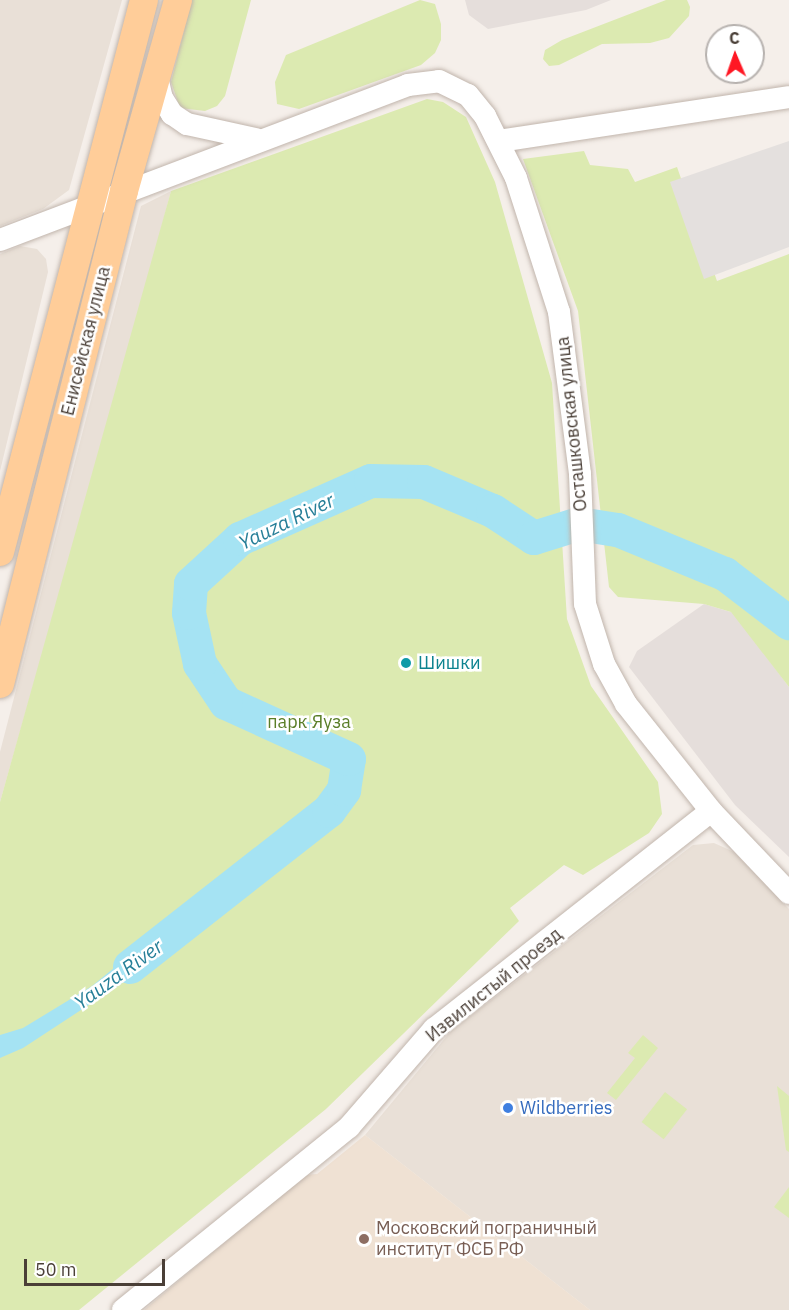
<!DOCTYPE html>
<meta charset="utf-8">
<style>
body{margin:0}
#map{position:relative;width:789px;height:1310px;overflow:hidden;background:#f5efea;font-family:"IBM Plex Sans",sans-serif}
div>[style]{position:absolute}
.residential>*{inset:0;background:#e9e0d7}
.industrial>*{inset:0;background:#e5dedb}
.education>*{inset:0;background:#efe1d3}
.green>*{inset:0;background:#dceab1;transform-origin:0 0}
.parking>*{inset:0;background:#e4e0de}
.water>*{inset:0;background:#a5e3f3}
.river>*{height:34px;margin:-17px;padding:0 17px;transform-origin:17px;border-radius:17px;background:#a5e3f3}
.roads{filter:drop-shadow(0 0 2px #c1b5ac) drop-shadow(0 0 2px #c1b5ac)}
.minor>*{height:22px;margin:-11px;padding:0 11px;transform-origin:11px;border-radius:11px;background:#fff}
.major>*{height:28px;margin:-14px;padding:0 14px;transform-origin:14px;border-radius:14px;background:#ffcd99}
.dots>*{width:16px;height:16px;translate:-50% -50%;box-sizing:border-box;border:3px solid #fff;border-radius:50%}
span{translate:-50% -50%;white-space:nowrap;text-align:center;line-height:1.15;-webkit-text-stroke:5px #fff;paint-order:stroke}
.street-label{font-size:18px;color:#4a3f37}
.culture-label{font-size:18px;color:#0d838f}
.left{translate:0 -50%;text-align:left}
.park-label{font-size:18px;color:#5a7e28}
.shop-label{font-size:18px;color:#366cbe}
.education-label{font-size:18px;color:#785e54}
.water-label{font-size:20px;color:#277f98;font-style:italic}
.north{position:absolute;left:705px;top:24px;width:60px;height:60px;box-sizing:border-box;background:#fff;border:2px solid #b7b2af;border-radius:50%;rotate:358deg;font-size:16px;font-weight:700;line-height:24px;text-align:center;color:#4a3f37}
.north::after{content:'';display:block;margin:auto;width:21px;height:27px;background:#ff1723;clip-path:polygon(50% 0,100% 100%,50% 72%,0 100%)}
.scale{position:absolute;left:24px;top:1259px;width:141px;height:27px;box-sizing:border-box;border:3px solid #4a3f37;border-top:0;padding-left:8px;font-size:18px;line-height:21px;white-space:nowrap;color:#4a3f37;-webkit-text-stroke:4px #fff;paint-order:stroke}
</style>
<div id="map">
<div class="residential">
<div style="clip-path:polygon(0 0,122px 0,69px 190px,43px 209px,0 226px)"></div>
<div style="clip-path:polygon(171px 191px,133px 335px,0 802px,0 752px,141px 206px)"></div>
<div style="clip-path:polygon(20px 246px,37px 249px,46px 259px,48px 272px,0 471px,0 254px)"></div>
<div style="clip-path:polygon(714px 843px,734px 852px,789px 909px,789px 1310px,590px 1310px,365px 1135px,451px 1031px,693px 845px)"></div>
</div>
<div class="industrial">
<div style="clip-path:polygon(465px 0,611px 0,586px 10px,488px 29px,469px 15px)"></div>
<div style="clip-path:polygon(704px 604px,734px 613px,789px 687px,789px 857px,735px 805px,629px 667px,637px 651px)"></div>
</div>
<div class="education">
<div style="clip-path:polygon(365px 1135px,590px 1310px,144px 1310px,305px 1175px,317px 1174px)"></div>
</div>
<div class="green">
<div style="clip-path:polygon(192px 0,251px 0,225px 96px,217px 106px,205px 111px,180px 108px,171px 82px)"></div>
<div style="clip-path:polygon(420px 0,435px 4px,441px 24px,441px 40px,435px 53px,421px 65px,299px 109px,277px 104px,275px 82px,286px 55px)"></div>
<div style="clip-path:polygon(666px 0,687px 0,690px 7px,689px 16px,669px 38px,650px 43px,602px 44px,559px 65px,549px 66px,543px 59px,545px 50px,562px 40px)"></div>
<div style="clip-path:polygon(427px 99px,443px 102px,466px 117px,495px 182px,552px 383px,567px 619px,591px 686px,658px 782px,662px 814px,649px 833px,583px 875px,564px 865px,510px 908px,519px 921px,326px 1109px,79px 1310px,0 1310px,0 802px,171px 191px)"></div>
<div style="clip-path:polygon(584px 151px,590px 165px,628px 169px,635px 182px,677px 167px,717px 281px,789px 254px,789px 687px,731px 612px,704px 604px,618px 597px,609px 587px,578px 311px,523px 159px)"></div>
<div style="clip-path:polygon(643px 1035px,658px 1048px,616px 1100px,607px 1093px,635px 1058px,628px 1053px)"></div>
<div style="clip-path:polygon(777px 1086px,789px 1096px,789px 1152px,786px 1150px)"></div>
<div style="left:665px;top:1092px;width:28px;height:38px;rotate:38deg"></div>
<div style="clip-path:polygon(789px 1187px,789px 1218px,774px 1207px)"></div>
</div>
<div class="parking">
<div style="clip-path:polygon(789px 141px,789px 247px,704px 279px,670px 182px)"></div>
</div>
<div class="water">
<div style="clip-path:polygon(159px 931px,170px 943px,171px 951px,23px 1048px,0 1058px,0 1035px,23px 1028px,92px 986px)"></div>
</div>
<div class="river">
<div style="left:130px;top:967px;width:253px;rotate:-38.1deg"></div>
<div style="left:329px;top:811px;width:26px;rotate:-54deg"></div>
<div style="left:344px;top:790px;width:31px;rotate:-81deg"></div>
<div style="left:349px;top:759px;width:135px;rotate:-155.5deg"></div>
<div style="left:226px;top:703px;width:47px;rotate:-123.7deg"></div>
<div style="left:200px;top:664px;width:52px;rotate:-102.2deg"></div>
<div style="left:189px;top:613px;width:29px;rotate:-86deg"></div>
<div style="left:191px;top:584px;width:67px;rotate:-42.6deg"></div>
<div style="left:240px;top:539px;width:143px;rotate:-23.9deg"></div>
<div style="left:371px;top:481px;width:53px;rotate:1.1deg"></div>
<div style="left:424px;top:482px;width:75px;rotate:22.8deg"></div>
<div style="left:493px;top:511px;width:49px;rotate:33.4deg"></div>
<div style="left:534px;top:538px;width:47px;rotate:-17.3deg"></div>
<div style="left:579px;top:524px;width:39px;rotate:9deg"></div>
<div style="left:618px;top:530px;width:116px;rotate:22.4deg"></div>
<div style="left:725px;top:574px;width:81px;rotate:37.4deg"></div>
</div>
<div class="roads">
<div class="minor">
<div style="left:157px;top:77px;width:22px;rotate:77deg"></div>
<div style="left:162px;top:98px;width:19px;rotate:58deg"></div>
<div style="left:172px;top:114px;width:18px;rotate:34deg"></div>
<div style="left:187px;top:124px;width:71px;rotate:12.3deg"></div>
<div style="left:499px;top:141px;width:293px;rotate:-8.6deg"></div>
<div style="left:0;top:240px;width:436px;rotate:-20.8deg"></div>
<div style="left:408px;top:85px;width:31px;rotate:-7deg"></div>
<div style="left:439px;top:81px;width:32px;rotate:26deg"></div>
<div style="left:468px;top:95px;width:27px;rotate:51deg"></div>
<div style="left:485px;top:116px;width:69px;rotate:63.4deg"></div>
<div style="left:516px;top:178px;width:141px;rotate:72.2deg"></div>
<div style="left:559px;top:312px;width:163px;rotate:82.6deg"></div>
<div style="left:580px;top:474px;width:130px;rotate:87.8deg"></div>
<div style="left:585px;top:604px;width:63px;rotate:72.4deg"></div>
<div style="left:604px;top:664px;width:46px;rotate:61.2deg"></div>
<div style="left:626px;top:704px;width:137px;rotate:51.5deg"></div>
<div style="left:711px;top:811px;width:113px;rotate:46.4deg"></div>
<div style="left:123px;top:1310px;width:291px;rotate:-39deg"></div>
<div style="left:349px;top:1127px;width:130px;rotate:-49.1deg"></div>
<div style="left:434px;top:1029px;width:352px;rotate:-38.2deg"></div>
</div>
<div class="major">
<div style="left:0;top:552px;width:570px;rotate:-75.38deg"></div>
<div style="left:0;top:684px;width:508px;rotate:-75.88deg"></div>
<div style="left:124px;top:191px;width:198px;rotate:-74.2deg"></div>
</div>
</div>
<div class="dots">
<div style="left:406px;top:663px;background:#0f9aa8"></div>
<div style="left:508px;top:1108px;background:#3f7fe0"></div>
<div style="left:364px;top:1239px;background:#8d6e63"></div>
</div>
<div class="street-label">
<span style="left:86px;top:341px;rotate:-76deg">Енисейская улица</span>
<span style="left:572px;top:424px;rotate:-96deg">Осташковская улица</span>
<span style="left:494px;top:985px;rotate:-39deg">Извилистый проезд</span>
</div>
<div class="culture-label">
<span class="left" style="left:418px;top:663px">Шишки</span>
</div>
<div class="park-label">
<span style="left:309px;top:722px">парк Яуза</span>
</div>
<div class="shop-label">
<span class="left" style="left:520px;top:1108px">Wildberries</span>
</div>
<div class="education-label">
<span class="left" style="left:376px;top:1239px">Московский пограничный<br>институт ФСБ РФ</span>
</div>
<div class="water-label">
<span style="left:286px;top:521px;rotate:-26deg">Yauza River</span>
<span style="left:118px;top:974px;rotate:-36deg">Yauza River</span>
</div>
<div class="north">С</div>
<div class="scale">50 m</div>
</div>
